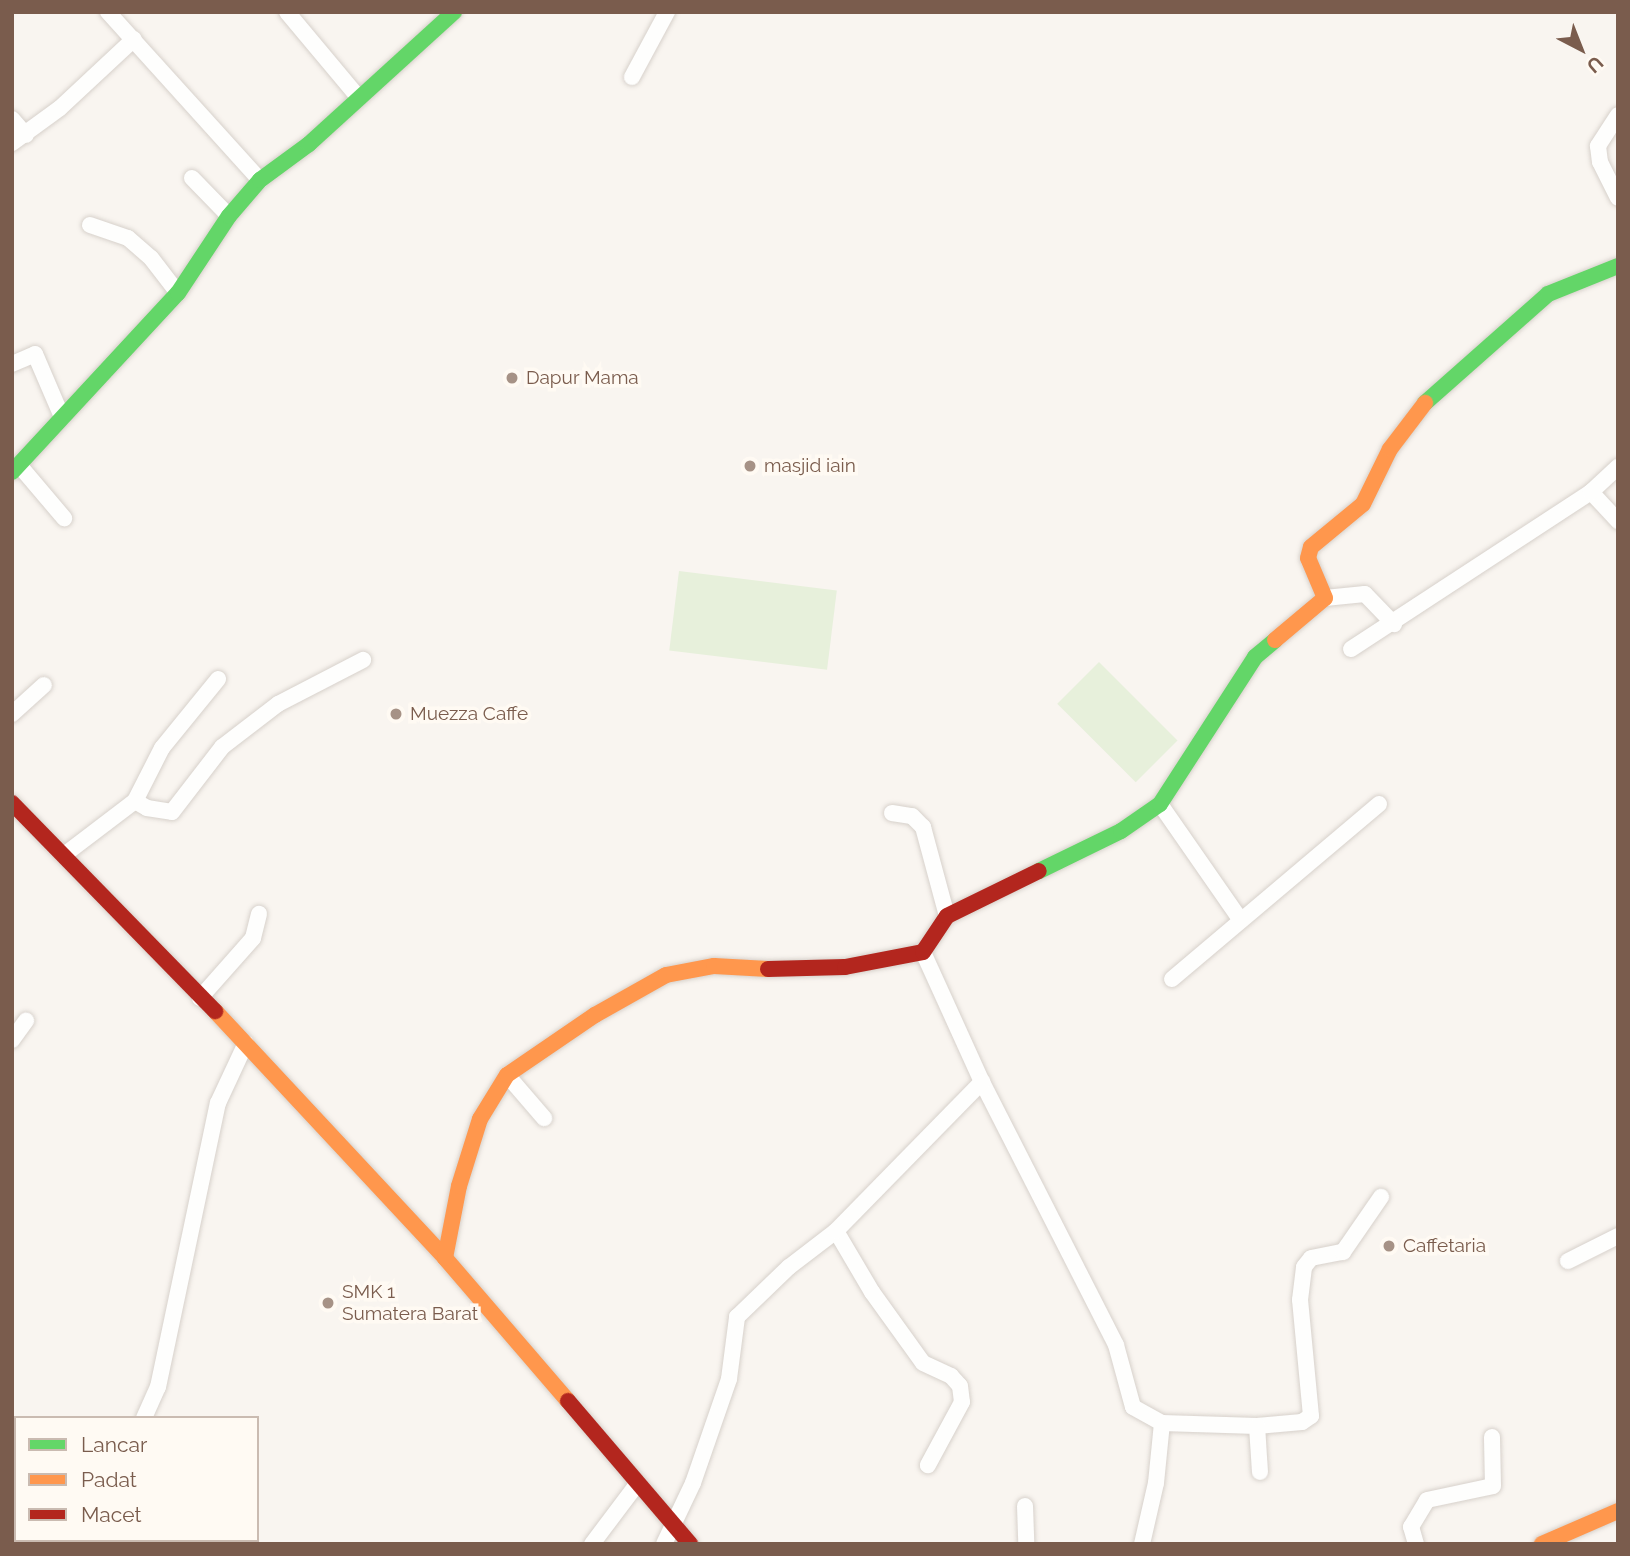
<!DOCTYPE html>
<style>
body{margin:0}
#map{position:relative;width:1630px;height:1556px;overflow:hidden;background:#f9f5f0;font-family:Raleway,sans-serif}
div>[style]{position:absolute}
.green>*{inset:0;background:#e7f0db;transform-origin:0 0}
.roads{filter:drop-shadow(0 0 2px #d7d1cb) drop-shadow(0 0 2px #d7d1cb)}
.street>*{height:16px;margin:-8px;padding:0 8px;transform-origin:8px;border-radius:8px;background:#fefefd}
.fast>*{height:16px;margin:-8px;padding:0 8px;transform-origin:8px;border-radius:8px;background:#63d668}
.slow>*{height:16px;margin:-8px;padding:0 8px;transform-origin:8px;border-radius:8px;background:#ff974d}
.jam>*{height:16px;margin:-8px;padding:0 8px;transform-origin:8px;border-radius:8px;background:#b3261e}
.dots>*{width:19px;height:19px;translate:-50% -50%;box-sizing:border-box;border:4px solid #fffaf3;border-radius:50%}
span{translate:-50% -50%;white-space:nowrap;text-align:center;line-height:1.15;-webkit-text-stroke:7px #fffaf3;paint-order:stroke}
.poi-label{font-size:19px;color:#7a5c4d}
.left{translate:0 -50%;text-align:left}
.frame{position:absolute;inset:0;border:14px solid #7a5c4d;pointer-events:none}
.legend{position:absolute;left:14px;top:1416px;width:245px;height:126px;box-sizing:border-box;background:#fffaf3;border:2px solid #cabbb1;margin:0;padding:9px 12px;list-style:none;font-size:21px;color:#7a5c4d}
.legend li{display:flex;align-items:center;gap:14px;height:35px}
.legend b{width:35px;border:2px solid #cabbb1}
.north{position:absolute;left:1546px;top:14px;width:70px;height:70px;-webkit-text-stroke:5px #fffaf3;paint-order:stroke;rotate:138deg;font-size:19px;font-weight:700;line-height:28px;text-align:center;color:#7a5c4d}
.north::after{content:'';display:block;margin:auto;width:24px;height:32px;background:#7a5c4d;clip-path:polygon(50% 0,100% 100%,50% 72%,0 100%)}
</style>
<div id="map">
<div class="green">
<div style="left:679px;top:571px;width:159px;height:80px;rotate:7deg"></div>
<div style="left:1099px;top:662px;width:111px;height:59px;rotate:45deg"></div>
</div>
<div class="roads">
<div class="street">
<div style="left:108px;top:12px;width:227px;rotate:47.9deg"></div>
<div style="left:287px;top:12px;width:112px;rotate:50.1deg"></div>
<div style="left:632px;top:77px;width:74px;rotate:-61.7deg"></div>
<div style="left:1618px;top:115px;width:37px;rotate:123deg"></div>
<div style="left:1598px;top:146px;width:16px;rotate:83deg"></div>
<div style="left:1600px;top:162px;width:40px;rotate:63.4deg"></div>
<div style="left:12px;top:119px;width:21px;rotate:49deg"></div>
<div style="left:12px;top:143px;width:59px;rotate:-36.1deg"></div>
<div style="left:60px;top:108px;width:101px;rotate:-43deg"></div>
<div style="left:192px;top:178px;width:53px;rotate:45.8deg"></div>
<div style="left:90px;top:225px;width:40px;rotate:18.9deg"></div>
<div style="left:128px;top:238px;width:30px;rotate:41deg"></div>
<div style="left:151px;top:258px;width:44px;rotate:52.4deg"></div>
<div style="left:12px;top:364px;width:25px;rotate:-23deg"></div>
<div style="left:35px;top:354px;width:69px;rotate:66.8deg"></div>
<div style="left:19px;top:465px;width:70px;rotate:49.7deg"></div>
<div style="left:1591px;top:492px;width:40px;rotate:47deg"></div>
<div style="left:1325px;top:598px;width:40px;rotate:-5.7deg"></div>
<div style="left:1365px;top:594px;width:42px;rotate:46deg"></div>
<div style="left:1351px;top:649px;width:287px;rotate:-33.2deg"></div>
<div style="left:1591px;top:492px;width:37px;rotate:-43deg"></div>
<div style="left:12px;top:714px;width:43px;rotate:-42.2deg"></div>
<div style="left:135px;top:801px;width:59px;rotate:-63deg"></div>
<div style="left:162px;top:748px;width:89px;rotate:-50.9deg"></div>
<div style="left:1160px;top:804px;width:140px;rotate:55.2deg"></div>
<div style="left:892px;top:813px;width:20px;rotate:9deg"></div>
<div style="left:912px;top:816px;width:16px;rotate:45deg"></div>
<div style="left:923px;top:827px;width:92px;rotate:74.9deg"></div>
<div style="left:64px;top:855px;width:89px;rotate:-37.3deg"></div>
<div style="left:135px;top:801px;width:14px;rotate:30deg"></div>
<div style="left:147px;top:808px;width:25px;rotate:9deg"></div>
<div style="left:172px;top:812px;width:82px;rotate:-52.4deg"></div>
<div style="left:222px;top:747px;width:71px;rotate:-37.5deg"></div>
<div style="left:278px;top:704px;width:96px;rotate:-27.4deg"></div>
<div style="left:923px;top:952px;width:143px;rotate:65.6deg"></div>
<div style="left:982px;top:1082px;width:295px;rotate:63deg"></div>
<div style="left:1116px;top:1345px;width:64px;rotate:74.7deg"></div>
<div style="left:1133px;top:1407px;width:33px;rotate:29deg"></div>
<div style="left:1162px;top:1423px;width:95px;rotate:1.8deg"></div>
<div style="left:1257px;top:1426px;width:45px;rotate:-5.1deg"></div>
<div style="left:1302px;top:1422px;width:11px;rotate:-34deg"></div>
<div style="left:1311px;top:1416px;width:117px;rotate:-95.4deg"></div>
<div style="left:1300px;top:1300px;width:33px;rotate:-83deg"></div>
<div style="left:1304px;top:1267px;width:11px;rotate:-52deg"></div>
<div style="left:1311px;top:1258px;width:33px;rotate:-11deg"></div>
<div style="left:1343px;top:1252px;width:67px;rotate:-55.4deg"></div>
<div style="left:1172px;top:979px;width:271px;rotate:-40.2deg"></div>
<div style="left:200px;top:998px;width:80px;rotate:-48.5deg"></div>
<div style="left:253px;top:938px;width:25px;rotate:-76deg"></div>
<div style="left:12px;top:1040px;width:24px;rotate:-54deg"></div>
<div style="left:507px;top:1075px;width:57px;rotate:49.3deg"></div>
<div style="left:836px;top:1231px;width:71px;rotate:59.5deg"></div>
<div style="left:872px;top:1292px;width:87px;rotate:54.3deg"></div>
<div style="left:923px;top:1363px;width:31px;rotate:25deg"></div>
<div style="left:951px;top:1376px;width:13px;rotate:48deg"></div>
<div style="left:960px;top:1386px;width:16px;rotate:83deg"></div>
<div style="left:962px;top:1402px;width:72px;rotate:118.4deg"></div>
<div style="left:1568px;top:1261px;width:56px;rotate:-26.6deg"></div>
<div style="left:144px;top:1418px;width:34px;rotate:-66deg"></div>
<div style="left:158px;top:1387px;width:290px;rotate:-78.1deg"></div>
<div style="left:218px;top:1103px;width:66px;rotate:-65deg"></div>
<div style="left:1257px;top:1426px;width:46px;rotate:86.3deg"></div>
<div style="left:1025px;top:1506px;width:38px;rotate:88deg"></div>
<div style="left:44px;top:1544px;width:5px;rotate:-53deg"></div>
<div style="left:592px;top:1544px;width:76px;rotate:-53deg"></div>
<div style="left:664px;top:1544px;width:68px;rotate:-64.6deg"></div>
<div style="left:693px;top:1483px;width:110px;rotate:-70.9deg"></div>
<div style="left:729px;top:1379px;width:63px;rotate:-82.6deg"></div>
<div style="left:737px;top:1317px;width:72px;rotate:-43.9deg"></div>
<div style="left:789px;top:1267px;width:59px;rotate:-37.5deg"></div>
<div style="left:836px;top:1231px;width:209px;rotate:-45.6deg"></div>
<div style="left:1142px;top:1544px;width:63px;rotate:-77.1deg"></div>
<div style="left:1156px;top:1483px;width:60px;rotate:-84.3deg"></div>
<div style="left:1416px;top:1544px;width:18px;rotate:-106deg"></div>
<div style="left:1411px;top:1527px;width:31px;rotate:-59deg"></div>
<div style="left:1427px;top:1500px;width:67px;rotate:-12deg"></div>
<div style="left:1493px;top:1486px;width:49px;rotate:-91.2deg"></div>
</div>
<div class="fast">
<div style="left:1425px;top:403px;width:164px;rotate:-41.5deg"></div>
<div style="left:1548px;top:294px;width:75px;rotate:-21.8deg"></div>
<div style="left:12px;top:472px;width:244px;rotate:-47.2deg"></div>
<div style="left:178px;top:293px;width:92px;rotate:-56.5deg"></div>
<div style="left:229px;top:216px;width:48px;rotate:-49.3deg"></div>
<div style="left:260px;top:180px;width:61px;rotate:-36.3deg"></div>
<div style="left:309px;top:144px;width:196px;rotate:-42.3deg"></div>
<div style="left:1039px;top:871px;width:91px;rotate:-26deg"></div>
<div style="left:1121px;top:831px;width:47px;rotate:-34.7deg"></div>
<div style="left:1160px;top:804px;width:175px;rotate:-57.1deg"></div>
<div style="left:1255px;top:657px;width:26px;rotate:-40deg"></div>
</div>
<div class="slow">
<div style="left:1275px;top:640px;width:65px;rotate:-40deg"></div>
<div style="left:1325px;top:598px;width:43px;rotate:-113deg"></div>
<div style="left:1308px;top:558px;width:11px;rotate:-75deg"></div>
<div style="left:1311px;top:547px;width:67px;rotate:-39.6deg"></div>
<div style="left:1363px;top:504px;width:61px;rotate:-63.9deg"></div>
<div style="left:1390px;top:449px;width:58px;rotate:-52.7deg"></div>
<div style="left:215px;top:1011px;width:338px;rotate:47deg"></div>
<div style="left:445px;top:1258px;width:189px;rotate:49.3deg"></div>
<div style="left:445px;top:1258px;width:73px;rotate:-79deg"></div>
<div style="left:459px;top:1186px;width:70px;rotate:-72.6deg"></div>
<div style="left:480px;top:1119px;width:52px;rotate:-58.5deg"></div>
<div style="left:507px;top:1075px;width:107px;rotate:-34.3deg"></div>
<div style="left:595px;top:1015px;width:81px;rotate:-29.4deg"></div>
<div style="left:666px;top:975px;width:49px;rotate:-10.6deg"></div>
<div style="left:714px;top:966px;width:54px;rotate:3.2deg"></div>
<div style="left:1542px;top:1544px;width:83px;rotate:-23.5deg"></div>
</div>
<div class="jam">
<div style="left:12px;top:803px;width:291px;rotate:45.7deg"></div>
<div style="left:768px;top:969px;width:77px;rotate:-1.5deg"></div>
<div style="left:845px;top:967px;width:79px;rotate:-10.9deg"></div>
<div style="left:923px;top:952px;width:43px;rotate:-56.3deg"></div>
<div style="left:947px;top:916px;width:102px;rotate:-26.1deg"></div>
<div style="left:568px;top:1401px;width:188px;rotate:49.5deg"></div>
</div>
</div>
<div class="dots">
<div style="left:512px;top:378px;background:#a69286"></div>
<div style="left:750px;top:466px;background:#a69286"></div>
<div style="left:396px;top:714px;background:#a69286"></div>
<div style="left:1389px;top:1246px;background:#a69286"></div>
<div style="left:328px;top:1303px;background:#a69286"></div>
</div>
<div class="poi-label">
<span class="left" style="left:526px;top:378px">Dapur Mama</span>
<span class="left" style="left:764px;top:466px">masjid iain</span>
<span class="left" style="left:410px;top:714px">Muezza Caffe</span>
<span class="left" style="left:1403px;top:1246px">Caffetaria</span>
<span class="left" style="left:342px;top:1303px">SMK 1<br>Sumatera Barat</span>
</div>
<div class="frame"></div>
<ul class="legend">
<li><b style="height:9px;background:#63d668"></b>Lancar</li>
<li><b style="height:9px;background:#ff974d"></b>Padat</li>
<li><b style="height:9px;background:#b3261e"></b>Macet</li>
</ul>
<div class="north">U</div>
</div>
